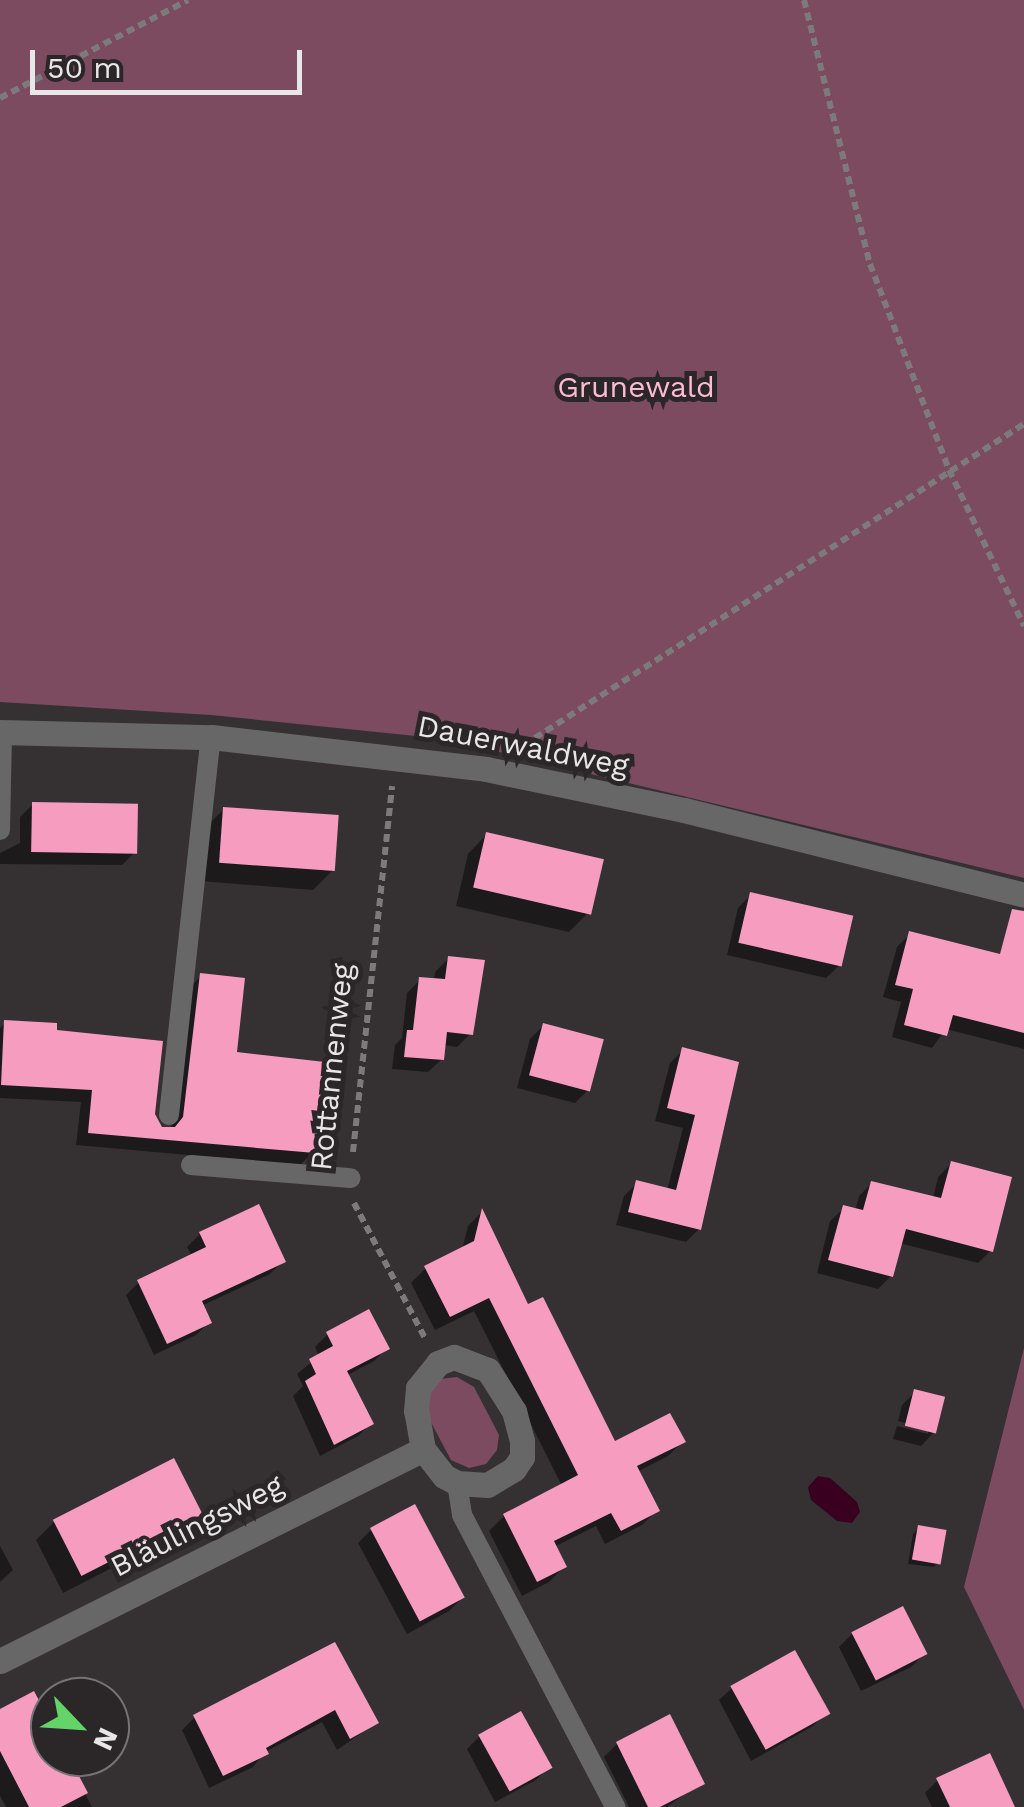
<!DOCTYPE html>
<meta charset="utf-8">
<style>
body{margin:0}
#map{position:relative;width:1024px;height:1807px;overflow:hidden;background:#353133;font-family:"Work Sans",sans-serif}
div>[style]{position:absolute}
.green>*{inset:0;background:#7d4b5f}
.water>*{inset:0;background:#39011f}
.shadow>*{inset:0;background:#0007}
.building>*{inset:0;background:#f59cbf;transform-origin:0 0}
.path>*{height:6px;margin-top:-3px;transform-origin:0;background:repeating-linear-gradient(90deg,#7d7a7b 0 8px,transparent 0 13px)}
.service>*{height:20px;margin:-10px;padding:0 10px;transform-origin:10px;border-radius:10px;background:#686767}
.minor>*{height:25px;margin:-12.5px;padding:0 12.5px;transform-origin:12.5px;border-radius:12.5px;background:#686767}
span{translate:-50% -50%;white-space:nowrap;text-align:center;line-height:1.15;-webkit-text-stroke:10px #2b2729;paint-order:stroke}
.park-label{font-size:30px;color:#feb9d3}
.street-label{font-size:30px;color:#e8e6e6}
.north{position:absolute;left:30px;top:1677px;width:100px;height:100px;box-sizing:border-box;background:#2b2729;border:2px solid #777375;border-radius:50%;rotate:115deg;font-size:28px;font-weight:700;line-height:40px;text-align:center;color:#e8e6e6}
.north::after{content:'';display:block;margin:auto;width:35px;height:45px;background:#63d468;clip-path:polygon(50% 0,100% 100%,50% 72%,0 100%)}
.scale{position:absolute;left:30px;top:50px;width:272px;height:45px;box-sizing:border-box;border:5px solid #e8e6e6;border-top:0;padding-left:12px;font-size:30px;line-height:35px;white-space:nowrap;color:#e8e6e6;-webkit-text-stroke:8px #2b2729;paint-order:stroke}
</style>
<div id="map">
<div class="green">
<div style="clip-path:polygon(0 0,1024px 0,1024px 878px,445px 739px,211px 715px,0 702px)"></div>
<div style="clip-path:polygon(1024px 1348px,1024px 1710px,964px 1587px)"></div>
<div style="clip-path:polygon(457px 1377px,474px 1387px,499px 1435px,497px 1450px,486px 1464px,469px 1468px,451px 1460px,426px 1413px,427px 1393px,440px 1379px)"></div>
</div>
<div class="water">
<div style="clip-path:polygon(818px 1476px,830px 1478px,857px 1502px,860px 1512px,852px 1523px,837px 1521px,811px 1500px,808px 1487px)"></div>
</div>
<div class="shadow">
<div style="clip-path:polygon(33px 804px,135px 852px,122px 865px,0 864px,0 853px,20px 843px,20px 817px)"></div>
<div style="clip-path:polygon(224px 809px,332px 871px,313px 890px,200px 881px,204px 829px)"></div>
<div style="clip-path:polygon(487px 834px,588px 913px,569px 932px,456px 906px,468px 854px)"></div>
<div style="clip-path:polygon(751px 895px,840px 965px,826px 978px,727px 955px,738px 908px)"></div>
<div style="clip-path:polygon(910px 934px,1024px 960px,1024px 1049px,946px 1029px,932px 1048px,892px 1037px,901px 1002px,883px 997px,897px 947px)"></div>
<div style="clip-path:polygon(448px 959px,470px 1034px,457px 1047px,443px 1045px,442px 1059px,428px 1072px,392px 1069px,395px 1045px,402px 1038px,407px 993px,420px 980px,434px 981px,435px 972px)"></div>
<div style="clip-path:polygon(201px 976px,234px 1054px,313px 1152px,300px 1165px,76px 1145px,81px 1102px,0 1098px,0 1028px,5px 1023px,54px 1033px,153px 1115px,160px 1129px,171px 1130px,188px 989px)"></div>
<div style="clip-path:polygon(543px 1026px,588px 1090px,575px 1103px,517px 1088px,530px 1039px)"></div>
<div style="clip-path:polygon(683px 1050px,736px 1064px,699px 1229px,686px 1242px,616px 1225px,624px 1196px,637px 1183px,667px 1191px,683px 1128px,655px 1121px,670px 1063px)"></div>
<div style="clip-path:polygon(951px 1164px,991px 1250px,978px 1263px,899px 1243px,891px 1276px,878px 1289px,817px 1273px,830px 1221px,844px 1208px,855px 1211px,859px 1196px,872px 1183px,933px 1199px,938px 1177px)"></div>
<div style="clip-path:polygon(481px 1213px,527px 1308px,614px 1444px,683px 1441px,668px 1456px,637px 1472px,657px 1510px,642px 1525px,605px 1544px,596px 1526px,554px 1547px,564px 1567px,549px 1582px,522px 1596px,489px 1531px,504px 1516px,562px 1486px,474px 1311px,435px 1330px,411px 1283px,426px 1268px,462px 1250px,468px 1226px)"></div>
<div style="clip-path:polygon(200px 1234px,283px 1261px,270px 1274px,201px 1306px,209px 1322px,196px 1335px,154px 1355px,126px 1295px,139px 1282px,192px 1256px,187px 1247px)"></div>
<div style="clip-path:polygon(328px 1334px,387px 1348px,374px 1361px,346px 1376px,371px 1423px,358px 1436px,320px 1456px,293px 1396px,303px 1386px,297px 1374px,319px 1356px,315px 1347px)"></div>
<div style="clip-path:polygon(915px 1392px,934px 1432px,921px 1446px,893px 1439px,897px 1426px,928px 1434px,928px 1429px,898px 1421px,902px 1405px)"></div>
<div style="clip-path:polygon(414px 1507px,462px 1598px,449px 1611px,407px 1634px,358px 1543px,371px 1530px)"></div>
<div style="clip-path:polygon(200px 1514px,180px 1533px,63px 1593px,36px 1540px,55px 1521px)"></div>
<div style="clip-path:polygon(919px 1528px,940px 1560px,934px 1567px,908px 1564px,913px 1534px)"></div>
<div style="clip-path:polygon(0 1546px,13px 1570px,0 1582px)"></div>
<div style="clip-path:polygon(852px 1634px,924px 1654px,911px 1667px,861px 1691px,839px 1647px)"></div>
<div style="clip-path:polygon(334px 1645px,376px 1723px,337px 1750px,322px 1722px,265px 1752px,253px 1767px,209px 1788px,182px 1730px,195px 1717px)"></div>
<div style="clip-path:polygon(732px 1688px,826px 1713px,813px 1726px,751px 1761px,719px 1700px)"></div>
<div style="clip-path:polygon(0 1711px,50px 1726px,50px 1757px,66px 1757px,92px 1807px,6px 1807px,0 1796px)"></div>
<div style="clip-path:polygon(480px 1736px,549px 1767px,536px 1780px,495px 1802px,467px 1749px)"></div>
<div style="clip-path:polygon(617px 1744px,701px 1782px,667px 1807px,629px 1807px,604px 1757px)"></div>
<div style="clip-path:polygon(938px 1780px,1012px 1807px,932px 1807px,925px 1793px)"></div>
</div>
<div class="building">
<div style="left:32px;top:802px;width:106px;height:50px;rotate:1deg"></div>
<div style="left:223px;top:807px;width:116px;height:56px;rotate:4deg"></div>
<div style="left:486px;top:832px;width:121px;height:57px;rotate:13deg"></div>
<div style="left:750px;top:892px;width:106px;height:52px;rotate:13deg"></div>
<div style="clip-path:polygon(1012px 909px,1024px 911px,1024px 1033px,953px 1015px,947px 1036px,904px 1025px,913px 989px,895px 985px,909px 931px,1000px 954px)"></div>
<div style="clip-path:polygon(448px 956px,485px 960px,473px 1035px,447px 1032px,444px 1060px,404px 1057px,407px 1030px,413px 1030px,419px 977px,445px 979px)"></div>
<div style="clip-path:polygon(200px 973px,245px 978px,237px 1052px,325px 1062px,315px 1153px,88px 1133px,92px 1090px,1px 1085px,4px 1020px,57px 1023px,57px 1030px,163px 1041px,155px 1114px,162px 1127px,175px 1127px,183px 1117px)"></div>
<div style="left:543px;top:1023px;width:63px;height:54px;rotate:15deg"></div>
<div style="clip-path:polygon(682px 1047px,739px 1062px,701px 1230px,628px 1212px,636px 1180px,676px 1190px,695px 1115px,667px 1108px)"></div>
<div style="clip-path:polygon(951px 1161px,1012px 1177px,993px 1252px,906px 1229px,893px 1277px,828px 1260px,843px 1205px,863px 1210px,871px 1181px,941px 1198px)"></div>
<div style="clip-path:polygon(259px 1204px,286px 1262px,202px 1301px,212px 1323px,167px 1344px,137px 1280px,206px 1247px,199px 1232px)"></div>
<div style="clip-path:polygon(482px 1208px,528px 1304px,543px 1297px,615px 1441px,670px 1413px,686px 1442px,637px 1466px,660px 1511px,621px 1531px,611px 1513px,554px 1541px,567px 1567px,537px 1582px,503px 1514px,578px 1475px,489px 1298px,450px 1317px,424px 1266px,474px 1241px)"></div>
<div style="clip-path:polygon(369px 1309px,390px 1349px,347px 1371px,374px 1424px,334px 1445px,305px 1381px,316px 1374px,309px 1359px,333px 1346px,326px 1332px)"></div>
<div style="left:914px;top:1389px;width:32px;height:38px;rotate:14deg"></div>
<div style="left:174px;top:1458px;width:63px;height:136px;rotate:63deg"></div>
<div style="left:415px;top:1504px;width:106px;height:51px;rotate:62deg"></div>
<div style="left:918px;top:1525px;width:29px;height:35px;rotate:10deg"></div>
<div style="left:903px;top:1606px;width:54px;height:58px;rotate:63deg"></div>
<div style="clip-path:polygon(335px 1642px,379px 1723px,350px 1739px,335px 1710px,266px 1748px,269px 1754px,223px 1776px,193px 1715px)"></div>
<div style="left:795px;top:1650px;width:73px;height:74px;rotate:61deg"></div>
<div style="clip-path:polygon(34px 1691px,50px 1721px,50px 1757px,69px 1757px,88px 1793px,61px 1807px,29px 1807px,0 1751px,0 1709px)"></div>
<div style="left:521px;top:1711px;width:65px;height:49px;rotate:61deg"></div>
<div style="clip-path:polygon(670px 1714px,705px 1784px,660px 1807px,648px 1807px,616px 1742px)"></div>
<div style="clip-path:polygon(990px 1753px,1015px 1807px,950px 1807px,936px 1778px)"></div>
</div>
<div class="path">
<div style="left:804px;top:0;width:272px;rotate:76deg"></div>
<div style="left:870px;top:264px;width:221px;rotate:69deg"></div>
<div style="left:949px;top:470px;width:173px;rotate:64.3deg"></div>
<div style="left:0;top:98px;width:212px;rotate:-27.5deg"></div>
<div style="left:524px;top:745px;width:594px;rotate:-32.7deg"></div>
<div style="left:353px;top:1152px;width:368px;rotate:-83.9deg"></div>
<div style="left:354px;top:1203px;width:153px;rotate:62.3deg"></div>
</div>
<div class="service">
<div style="left:0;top:830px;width:98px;rotate:-88.8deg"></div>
<div style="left:169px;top:1115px;width:380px;rotate:-83.7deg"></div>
<div style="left:191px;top:1165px;width:160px;rotate:4.7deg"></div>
<div style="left:457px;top:1483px;width:32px;rotate:81deg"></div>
<div style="left:462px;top:1515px;width:330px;rotate:62.3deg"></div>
</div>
<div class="minor">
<div style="left:0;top:732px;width:211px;rotate:1.4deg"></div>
<div style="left:211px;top:737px;width:277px;rotate:6.6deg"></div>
<div style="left:486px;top:769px;width:202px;rotate:11.7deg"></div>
<div style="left:684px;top:810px;width:350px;rotate:14deg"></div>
<div style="left:454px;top:1357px;width:36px;rotate:21deg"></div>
<div style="left:488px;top:1370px;width:49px;rotate:57.6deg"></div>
<div style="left:514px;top:1411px;width:31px;rotate:75deg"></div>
<div style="left:522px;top:1441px;width:16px;rotate:90deg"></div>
<div style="left:522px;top:1457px;width:14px;rotate:124deg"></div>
<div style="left:514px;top:1469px;width:31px;rotate:149deg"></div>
<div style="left:487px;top:1485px;width:30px;rotate:-176deg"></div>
<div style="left:457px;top:1483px;width:15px;rotate:-152deg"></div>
<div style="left:444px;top:1476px;width:34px;rotate:-128deg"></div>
<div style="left:423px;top:1449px;width:39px;rotate:-100deg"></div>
<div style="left:416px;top:1411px;width:23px;rotate:-85deg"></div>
<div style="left:418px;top:1388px;width:32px;rotate:-51deg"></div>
<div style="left:438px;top:1363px;width:17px;rotate:-21deg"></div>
<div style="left:0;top:1661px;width:473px;rotate:-26.6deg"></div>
</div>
<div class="park-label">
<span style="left:636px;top:387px">Grunewald</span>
</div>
<div class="street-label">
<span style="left:523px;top:746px;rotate:11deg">Dauerwaldweg</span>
<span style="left:332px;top:1067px;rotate:-84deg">Rottannenweg</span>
<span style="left:197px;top:1526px;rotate:-27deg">Bläulingsweg</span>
</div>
<div class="north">N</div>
<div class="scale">50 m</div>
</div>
